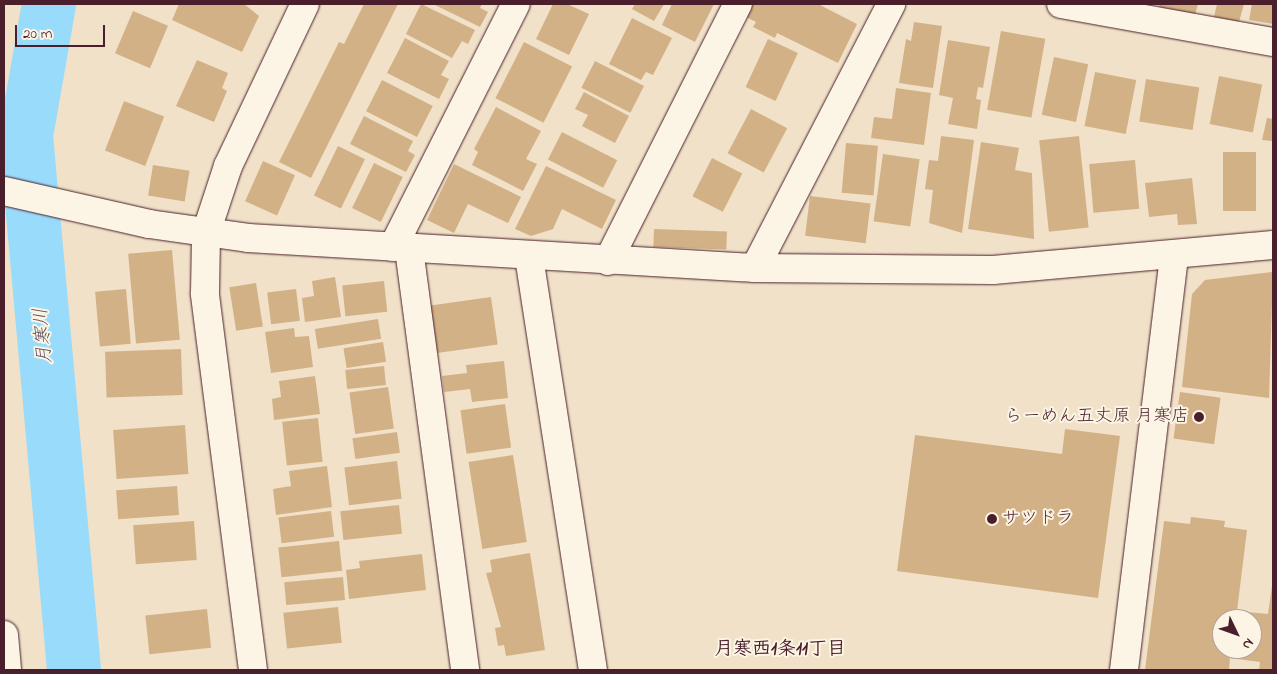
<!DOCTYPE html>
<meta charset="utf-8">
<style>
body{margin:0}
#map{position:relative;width:1277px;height:674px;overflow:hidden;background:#f0e1c8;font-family:"Indie Flower","Klee One",sans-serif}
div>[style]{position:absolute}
.river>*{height:54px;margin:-27px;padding:0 27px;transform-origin:27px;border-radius:27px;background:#99dbfb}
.building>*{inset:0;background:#d3b186;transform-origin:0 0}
.roads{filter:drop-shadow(0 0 1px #4a1f2b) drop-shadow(0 0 1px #4a1f2b)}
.street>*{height:28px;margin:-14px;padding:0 14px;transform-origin:14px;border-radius:14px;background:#fcf5e5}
.dots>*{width:14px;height:14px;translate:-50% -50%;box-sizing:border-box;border:2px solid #fcf5e5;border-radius:50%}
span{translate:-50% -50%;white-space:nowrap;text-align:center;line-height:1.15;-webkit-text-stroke:4px #fcf5e5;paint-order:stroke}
.poi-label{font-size:18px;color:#4a1f2b}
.right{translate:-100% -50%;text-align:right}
.left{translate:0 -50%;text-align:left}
.water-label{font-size:19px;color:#5e4e5f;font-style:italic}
.neighbourhood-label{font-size:19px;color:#4a1f2b;font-weight:700}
.frame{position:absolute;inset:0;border:5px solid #4a1f2b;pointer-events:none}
.north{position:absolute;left:1212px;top:609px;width:50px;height:50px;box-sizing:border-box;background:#fcf5e5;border:1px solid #b59f9b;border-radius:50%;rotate:132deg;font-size:14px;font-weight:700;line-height:20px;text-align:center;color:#4a1f2b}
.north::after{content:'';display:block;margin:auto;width:18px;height:22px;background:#4a1f2b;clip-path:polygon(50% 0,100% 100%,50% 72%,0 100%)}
.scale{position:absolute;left:15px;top:25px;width:90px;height:22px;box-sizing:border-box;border:2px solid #4a1f2b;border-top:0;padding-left:6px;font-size:15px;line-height:18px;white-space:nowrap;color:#4a1f2b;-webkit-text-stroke:4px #fcf5e5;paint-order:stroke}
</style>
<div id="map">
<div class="river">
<div style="left:49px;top:4px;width:134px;rotate:99.9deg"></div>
<div style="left:26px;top:136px;width:536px;rotate:84.86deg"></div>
</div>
<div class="building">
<div style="clip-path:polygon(179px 4px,244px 4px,259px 16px,242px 52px,172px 20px)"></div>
<div style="clip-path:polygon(364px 4px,398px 4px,311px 178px,279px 162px,339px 42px,344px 44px)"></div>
<div style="clip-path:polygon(421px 4px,475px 30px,468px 44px,462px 41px,452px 58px,406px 34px)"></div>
<div style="clip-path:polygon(433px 4px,482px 4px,480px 8px,488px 12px,480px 27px)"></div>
<div style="clip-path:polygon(553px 4px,567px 4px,589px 14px,569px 55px,536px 39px)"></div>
<div style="clip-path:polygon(635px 4px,664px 4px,654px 21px,632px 9px)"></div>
<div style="clip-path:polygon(672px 4px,714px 4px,695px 42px,662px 25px)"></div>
<div style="clip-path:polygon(753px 4px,818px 4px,857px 24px,838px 63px,777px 33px,775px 38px,753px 27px,756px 22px,746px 17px)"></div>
<div style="clip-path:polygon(1160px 4px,1198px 4px,1195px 15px,1159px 7px)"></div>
<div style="clip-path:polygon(1217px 4px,1244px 4px,1239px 22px,1214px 17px)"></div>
<div style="clip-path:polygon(1252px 4px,1273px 4px,1273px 24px,1249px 20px)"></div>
<div style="left:133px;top:11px;width:38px;height:46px;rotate:23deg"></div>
<div style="clip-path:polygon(632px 18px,672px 38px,653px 75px,646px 72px,641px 80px,609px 64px)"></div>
<div style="clip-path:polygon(914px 22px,942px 26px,933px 88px,899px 83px,906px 39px,911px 41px)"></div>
<div style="left:1001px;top:31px;width:45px;height:80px;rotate:10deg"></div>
<div style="clip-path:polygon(405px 38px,449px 61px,441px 75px,449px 79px,439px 99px,387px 73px)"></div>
<div style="left:768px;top:39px;width:33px;height:53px;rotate:25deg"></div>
<div style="clip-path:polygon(948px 40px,990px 47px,983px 88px,978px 87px,976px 99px,981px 100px,977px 129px,948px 124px,953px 98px,939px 95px)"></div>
<div style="left:524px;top:42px;width:54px;height:63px;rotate:27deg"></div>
<div style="left:1054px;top:57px;width:35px;height:59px;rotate:12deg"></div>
<div style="clip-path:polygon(197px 60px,228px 73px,222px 88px,227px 91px,214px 122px,176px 106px)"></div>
<div style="left:595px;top:61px;width:55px;height:30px;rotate:27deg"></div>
<div style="left:1095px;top:72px;width:42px;height:55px;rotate:11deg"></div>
<div style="left:1219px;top:76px;width:44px;height:49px;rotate:11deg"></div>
<div style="left:1146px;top:79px;width:54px;height:43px;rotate:9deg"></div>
<div style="left:382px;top:80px;width:57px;height:35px;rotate:27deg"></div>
<div style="clip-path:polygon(896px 88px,931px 93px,924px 145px,871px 138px,874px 117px,892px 119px)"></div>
<div style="clip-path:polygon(584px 92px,629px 116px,615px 143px,582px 126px,588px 115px,575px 109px)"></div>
<div style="left:124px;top:101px;width:43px;height:53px;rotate:21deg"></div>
<div style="clip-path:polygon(496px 107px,541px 131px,526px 159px,537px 164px,523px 191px,472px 165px,478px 152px,474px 149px)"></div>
<div style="left:751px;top:109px;width:41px;height:50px;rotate:28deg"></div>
<div style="clip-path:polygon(364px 116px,413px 141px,408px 151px,415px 155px,406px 172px,350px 144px)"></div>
<div style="clip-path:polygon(1267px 118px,1273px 119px,1273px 141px,1262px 140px)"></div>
<div style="left:562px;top:132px;width:62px;height:31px;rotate:27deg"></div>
<div style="clip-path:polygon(941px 136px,974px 140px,962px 233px,929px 223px,933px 190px,925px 189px,929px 160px,938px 161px)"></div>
<div style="left:1079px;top:136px;width:92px;height:40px;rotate:84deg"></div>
<div style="clip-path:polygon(981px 142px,1019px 148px,1015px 170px,1032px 173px,1034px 239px,968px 229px)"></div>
<div style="left:846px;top:143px;width:32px;height:50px;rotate:5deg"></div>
<div style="left:338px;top:146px;width:30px;height:55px;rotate:26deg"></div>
<div style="left:1223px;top:152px;width:33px;height:59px"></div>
<div style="left:883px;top:154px;width:37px;height:68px;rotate:8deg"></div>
<div style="left:712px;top:158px;width:34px;height:43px;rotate:27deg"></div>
<div style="left:1135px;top:160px;width:49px;height:46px;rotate:85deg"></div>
<div style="left:263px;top:161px;width:35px;height:44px;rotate:24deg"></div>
<div style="left:374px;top:163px;width:32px;height:50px;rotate:26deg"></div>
<div style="clip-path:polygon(454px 164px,521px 197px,508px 223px,468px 204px,454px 233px,427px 220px)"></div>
<div style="left:153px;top:165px;width:37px;height:31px;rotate:9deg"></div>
<div style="clip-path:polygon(546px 166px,616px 200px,602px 229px,562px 209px,553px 229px,531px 236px,515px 229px)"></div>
<div style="clip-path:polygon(1192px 178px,1197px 224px,1178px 225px,1177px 214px,1149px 217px,1145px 183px)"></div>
<div style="left:810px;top:196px;width:61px;height:40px;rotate:7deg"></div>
<div style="left:654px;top:229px;width:73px;height:18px;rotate:2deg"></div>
<div style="left:172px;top:250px;width:90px;height:44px;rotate:85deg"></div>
<div style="clip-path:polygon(1273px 272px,1269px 398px,1182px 387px,1192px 294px,1205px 280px)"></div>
<div style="clip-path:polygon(335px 277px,341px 317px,305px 322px,302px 298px,314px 296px,312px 281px)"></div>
<div style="left:384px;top:281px;width:31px;height:42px;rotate:84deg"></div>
<div style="left:256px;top:283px;width:44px;height:27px;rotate:81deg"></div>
<div style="left:126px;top:289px;width:55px;height:31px;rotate:85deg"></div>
<div style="left:296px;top:289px;width:32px;height:29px;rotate:83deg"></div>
<div style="left:491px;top:297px;width:48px;height:61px;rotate:82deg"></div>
<div style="left:378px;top:319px;width:20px;height:64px;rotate:81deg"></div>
<div style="clip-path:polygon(294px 328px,295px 337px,309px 336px,313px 367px,271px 373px,265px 332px)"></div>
<div style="left:383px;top:342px;width:20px;height:40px;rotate:81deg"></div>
<div style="left:181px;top:349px;width:46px;height:76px;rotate:88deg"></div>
<div style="clip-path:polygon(504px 361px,508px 398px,472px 402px,470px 389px,444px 392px,442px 376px,467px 373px,466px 365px)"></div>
<div style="left:384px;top:366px;width:19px;height:39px;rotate:84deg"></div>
<div style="clip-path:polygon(315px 376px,320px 414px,274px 420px,272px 399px,281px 397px,279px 381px)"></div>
<div style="left:388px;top:387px;width:42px;height:39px;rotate:82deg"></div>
<div style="left:1180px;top:392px;width:41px;height:47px;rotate:8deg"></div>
<div style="left:505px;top:404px;width:44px;height:45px;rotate:82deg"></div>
<div style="left:318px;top:418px;width:44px;height:36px;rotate:84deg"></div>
<div style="left:185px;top:425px;width:49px;height:72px;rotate:86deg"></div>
<div style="clip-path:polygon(1065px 429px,1120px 436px,1098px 598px,897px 571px,915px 435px,1062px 454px)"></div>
<div style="left:397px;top:432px;width:21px;height:45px;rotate:82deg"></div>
<div style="left:513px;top:455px;width:88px;height:45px;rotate:81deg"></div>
<div style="left:397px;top:461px;width:38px;height:53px;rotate:83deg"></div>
<div style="clip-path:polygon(327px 466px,332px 507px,276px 515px,273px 489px,291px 486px,289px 471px)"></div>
<div style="left:177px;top:486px;width:29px;height:61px;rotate:86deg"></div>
<div style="left:399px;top:505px;width:29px;height:59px;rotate:84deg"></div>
<div style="left:331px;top:511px;width:26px;height:53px;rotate:83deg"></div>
<div style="clip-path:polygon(evenodd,1191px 517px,1225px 521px,1224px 527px,1247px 530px,1237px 611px,1268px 614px,1273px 579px,1273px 670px,1259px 670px,1260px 662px,1230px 658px,1229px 670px,1145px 670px,1164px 521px,1190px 524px,1191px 517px,1222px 619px,1252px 619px,1252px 649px,1222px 649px,1222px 619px)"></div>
<div style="left:194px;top:521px;width:39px;height:61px;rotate:86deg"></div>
<div style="left:339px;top:541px;width:30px;height:61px;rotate:84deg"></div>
<div style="clip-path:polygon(530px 553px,545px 650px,506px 656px,504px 645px,498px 646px,495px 628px,501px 627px,486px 573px,492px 572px,490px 560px)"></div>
<div style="clip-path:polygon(422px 554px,426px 590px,349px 599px,346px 570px,360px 568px,359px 561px)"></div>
<div style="left:343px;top:577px;width:23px;height:59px;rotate:85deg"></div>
<div style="left:338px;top:607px;width:36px;height:55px;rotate:84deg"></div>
<div style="left:207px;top:609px;width:39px;height:62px;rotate:84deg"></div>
</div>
<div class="roads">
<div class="street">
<div style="left:1061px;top:4px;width:215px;rotate:10.2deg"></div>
<div style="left:4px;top:191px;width:149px;rotate:12.8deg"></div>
<div style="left:149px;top:224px;width:100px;rotate:8deg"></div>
<div style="left:248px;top:238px;width:508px;rotate:3.39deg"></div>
<div style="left:755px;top:268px;width:238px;rotate:0.5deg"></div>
<div style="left:993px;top:270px;width:281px;rotate:-5.1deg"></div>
<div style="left:393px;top:247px;width:272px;rotate:-63.2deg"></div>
<div style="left:409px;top:249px;width:425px;rotate:82.4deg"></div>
<div style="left:529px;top:257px;width:418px;rotate:81.2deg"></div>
<div style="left:608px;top:261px;width:288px;rotate:-63.2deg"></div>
<div style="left:755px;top:268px;width:297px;rotate:-62.7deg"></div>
<div style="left:4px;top:635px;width:35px;rotate:85deg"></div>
<div style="left:253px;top:670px;width:380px;rotate:-97.3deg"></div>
<div style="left:205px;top:293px;width:60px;rotate:-89deg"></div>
<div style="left:206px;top:233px;width:71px;rotate:-71.8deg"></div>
<div style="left:228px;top:166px;width:179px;rotate:-64.6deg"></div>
<div style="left:1124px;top:670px;width:417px;rotate:-83.1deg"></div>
</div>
</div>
<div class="dots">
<div style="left:1199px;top:417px;background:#4a1f2b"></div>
<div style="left:992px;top:519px;background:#4a1f2b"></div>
</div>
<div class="poi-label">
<span class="right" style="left:1189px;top:417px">らーめん五丈原 月寒店</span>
<span class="left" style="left:1002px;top:519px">サツドラ</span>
</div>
<div class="water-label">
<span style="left:44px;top:336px;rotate:-95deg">月寒川</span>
</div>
<div class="neighbourhood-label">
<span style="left:780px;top:650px">月寒西1条11丁目</span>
</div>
<div class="frame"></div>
<div class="north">N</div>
<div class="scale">20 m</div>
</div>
